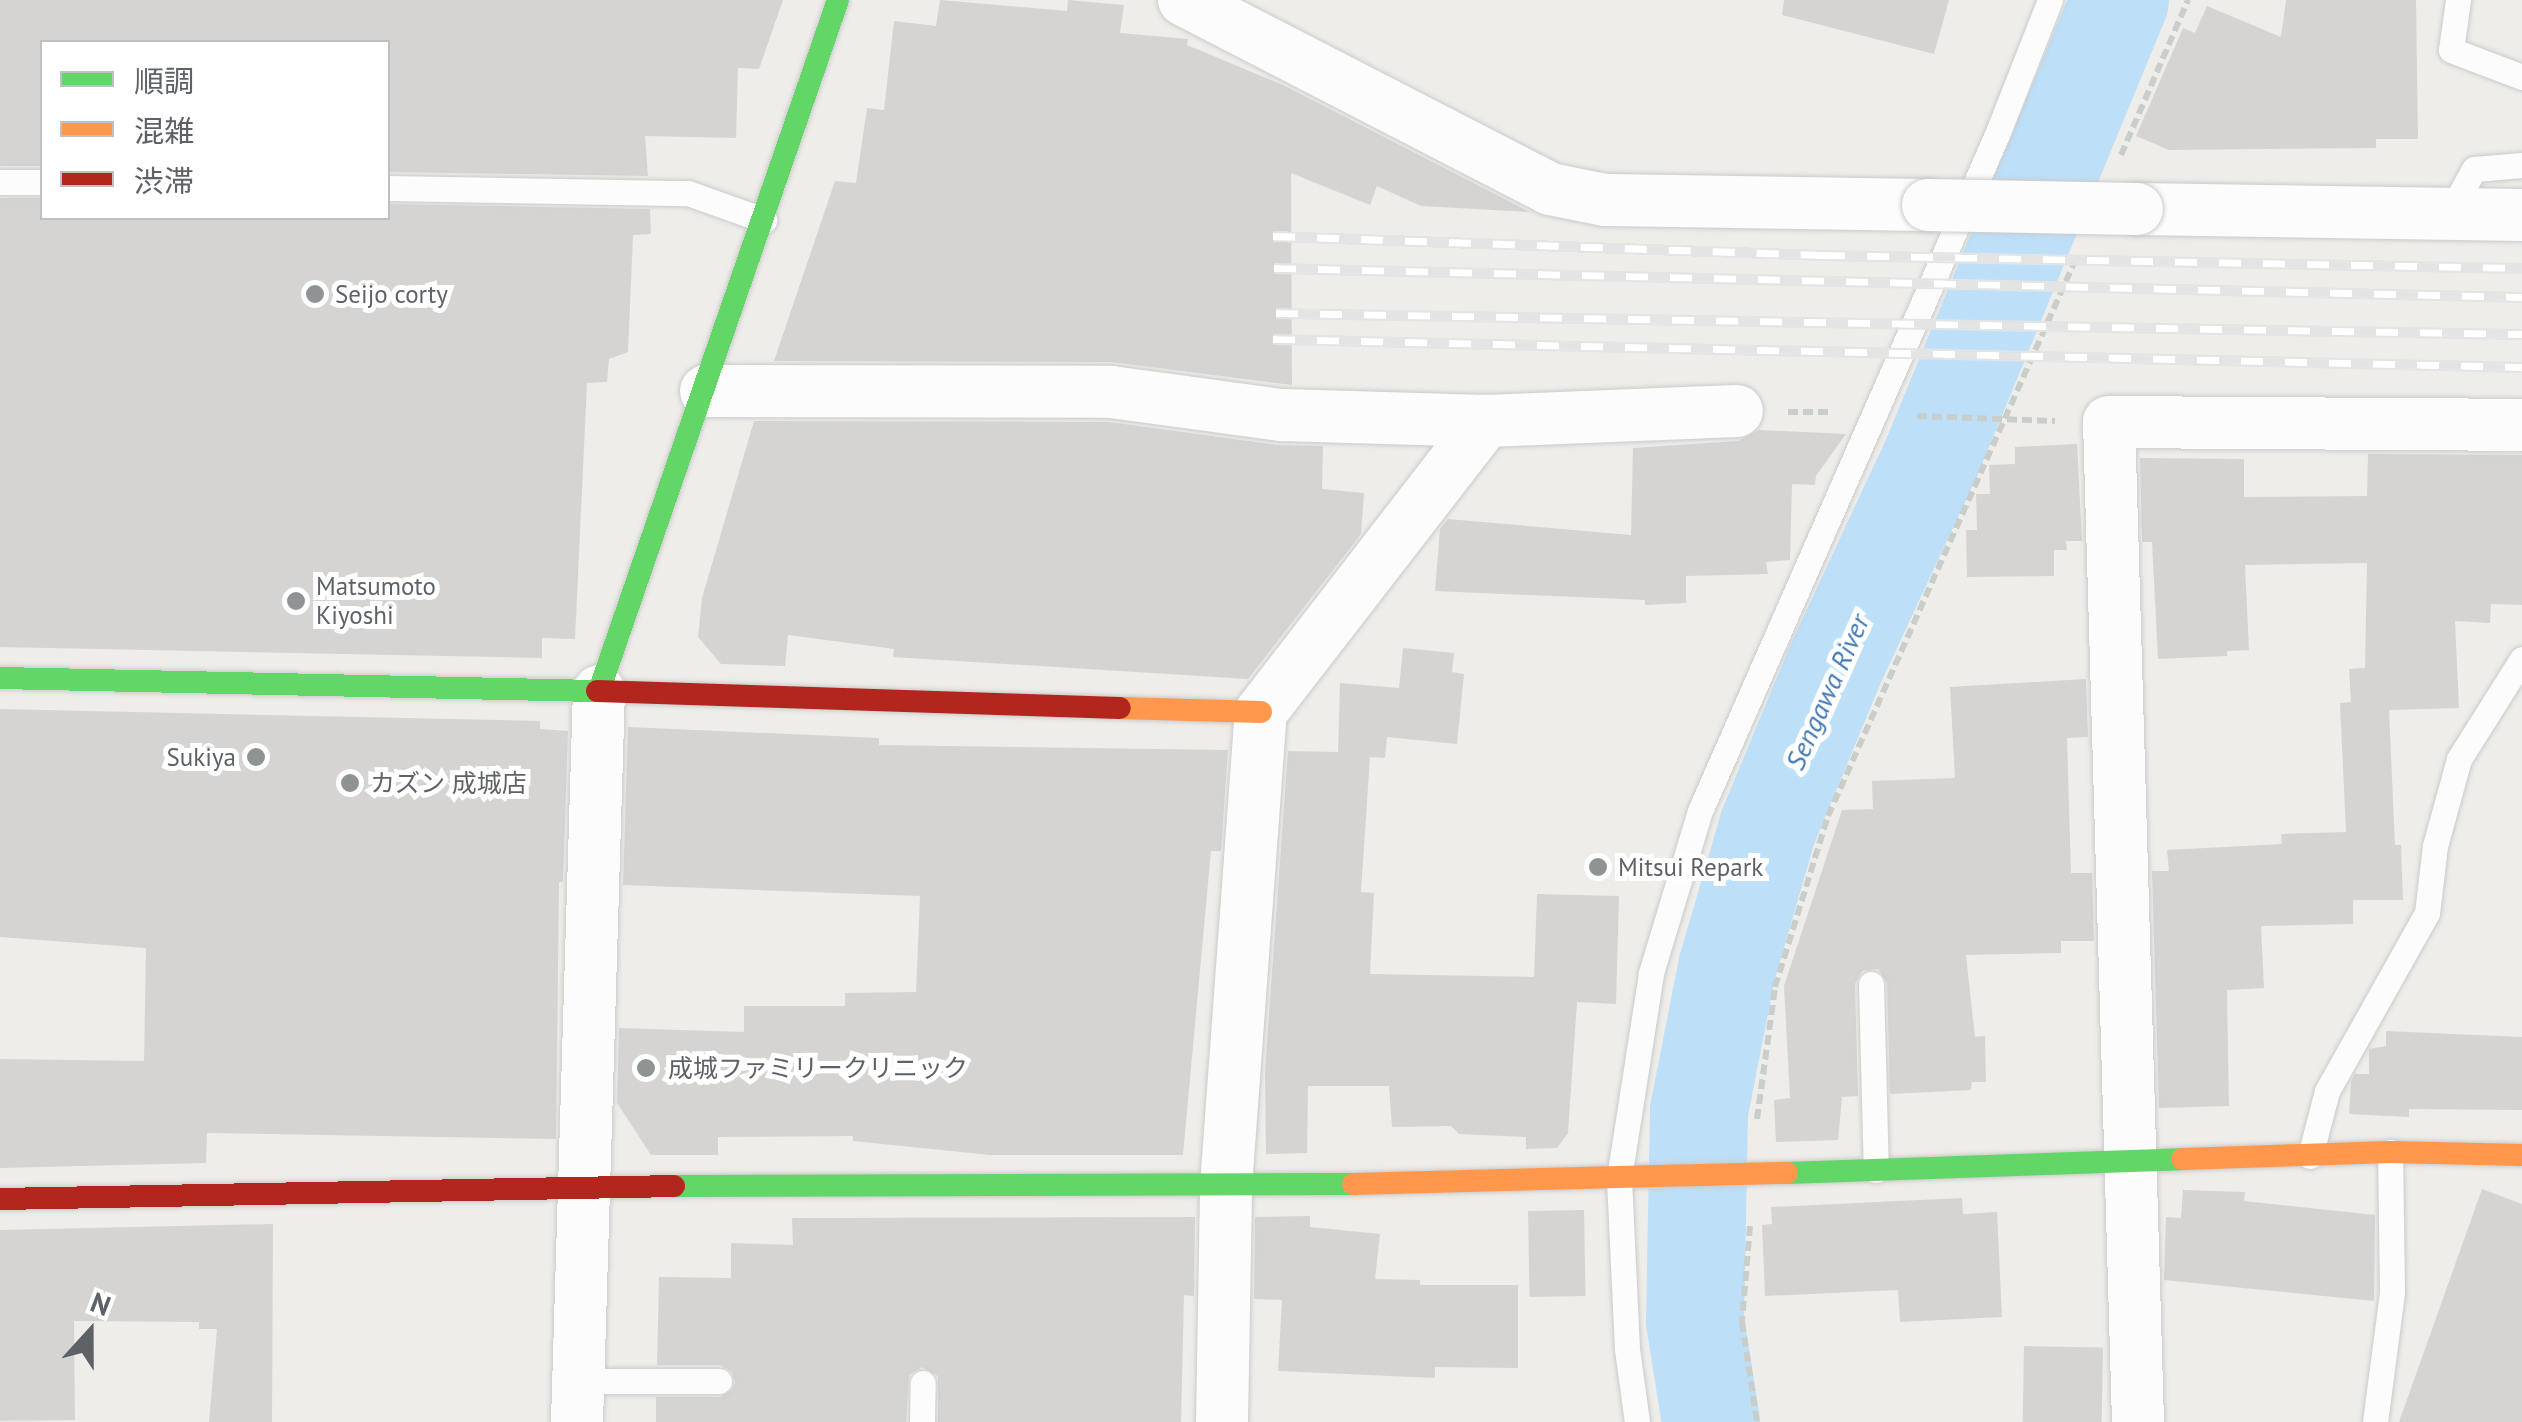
<!DOCTYPE html>
<meta charset="utf-8">
<style>
body{margin:0}
#map{position:relative;width:2522px;height:1422px;overflow:hidden;background:#eeede9;font-family:"PT Sans","Noto Sans JP",sans-serif}
div>[style]{position:absolute}
.river>*{height:98px;margin:-49px;padding:0 49px;transform-origin:49px;border-radius:49px;background:#bddff8}
.building>*{inset:0;background:#d5d4d2;transform-origin:0 0}
.path>*{height:6px;margin-top:-3px;transform-origin:0;background:repeating-linear-gradient(90deg,#cacecb 0 10px,transparent 0 15px)}
.roads{filter:drop-shadow(0 0 2px #cacbcb) drop-shadow(0 0 2px #cacbcb)}
.lane>*{height:25px;margin:-12.5px;padding:0 12.5px;transform-origin:12.5px;border-radius:12.5px;background:#fcfcfc}
.street>*{height:52px;margin:-26px;padding:0 26px;transform-origin:26px;border-radius:26px;background:#fcfcfc}
.fast>*{height:22px;margin:-11px;padding:0 11px;transform-origin:11px;border-radius:11px;background:#63d668}
.slow>*{height:22px;margin:-11px;padding:0 11px;transform-origin:11px;border-radius:11px;background:#ff974d}
.jam>*{height:22px;margin:-11px;padding:0 11px;transform-origin:11px;border-radius:11px;background:#b3261e}
.rail>*{height:11px;margin-top:-5.5px;transform-origin:0;background:repeating-linear-gradient(90deg,#fff 0 22px,#e3e4e3 0 44px);box-sizing:border-box;border-block:2px solid #e3e4e3}
.bridges{filter:drop-shadow(0 0 2px #cacbcb) drop-shadow(0 0 2px #cacbcb)}
.street-bridge>*{height:52px;margin:-26px;padding:0 26px;transform-origin:26px;border-radius:26px;background:#fcfcfc}
.dots>*{width:28px;height:28px;translate:-50% -50%;box-sizing:border-box;border:5px solid #fff;border-radius:50%}
span{translate:-50% -50%;white-space:nowrap;text-align:center;line-height:1.15;-webkit-text-stroke:10px #fff;paint-order:stroke}
.poi-label{font-size:25px;color:#5e6267}
.left{translate:0 -50%;text-align:left}
.right{translate:-100% -50%;text-align:right}
.water-label{font-size:28px;color:#4178b5;font-style:italic}
.legend{position:absolute;left:40px;top:40px;width:350px;height:180px;box-sizing:border-box;background:#fff;border:2px solid #bfc0c2;margin:0;padding:12px 18px;list-style:none;font-size:30px;color:#5e6267}
.legend li{display:flex;align-items:center;gap:20px;height:50px}
.legend b{width:50px;border:2px solid #bfc0c2}
.north{position:absolute;left:40px;top:1282px;width:100px;height:100px;-webkit-text-stroke:8px #fff;paint-order:stroke;rotate:21deg;font-size:28px;font-weight:700;line-height:40px;text-align:center;color:#5e6267}
.north::after{content:'';display:block;margin:auto;width:35px;height:45px;background:#5e6267;clip-path:polygon(50% 0,100% 100%,50% 72%,0 100%)}
</style>
<div id="map">
<div class="river">
<div style="left:1711px;top:1422px;width:102px;rotate:-99deg"></div>
<div style="left:1695px;top:1321px;width:210px;rotate:-88.9deg"></div>
<div style="left:1699px;top:1111px;width:146px;rotate:-78.9deg"></div>
<div style="left:1727px;top:968px;width:147px;rotate:-73.8deg"></div>
<div style="left:1768px;top:827px;width:175px;rotate:-67.5deg"></div>
<div style="left:1835px;top:665px;width:227px;rotate:-65deg"></div>
<div style="left:1931px;top:459px;width:496px;rotate:-67.6deg"></div>
</div>
<div class="building">
<div style="clip-path:polygon(0 0,783px 0,759px 69px,738px 68px,736px 138px,645px 136px,648px 176px,388px 172px,388px 42px,42px 42px,42px 166px,0 166px)"></div>
<div style="clip-path:polygon(940px 0,1067px 11px,1068px 0,1124px 5px,1120px 33px,1188px 39px,1187px 45px,1283px 85px,1530px 212px,1421px 206px,1377px 186px,1370px 205px,1291px 173px,1292px 385px,1111px 362px,774px 361px,835px 181px,856px 183px,867px 108px,884px 110px,894px 21px,936px 26px)"></div>
<div style="clip-path:polygon(1784px 0,1949px 0,1934px 54px,1782px 15px)"></div>
<div style="clip-path:polygon(2286px 0,2416px 0,2418px 139px,2376px 139px,2376px 148px,2169px 150px,2136px 136px,2183px 28px,2195px 33px,2207px 6px,2281px 37px)"></div>
<div style="clip-path:polygon(0 198px,42px 198px,42px 218px,388px 218px,388px 204px,650px 209px,651px 234px,633px 235px,628px 352px,609px 359px,607px 382px,587px 383px,575px 639px,542px 638px,542px 658px,0 647px)"></div>
<div style="clip-path:polygon(754px 421px,1109px 422px,1278px 445px,1323px 446px,1322px 489px,1364px 493px,1361px 534px,1248px 679px,893px 657px,894px 649px,788px 635px,785px 666px,721px 664px,698px 637px,702px 598px)"></div>
<div style="clip-path:polygon(1759px 430px,1846px 434px,1816px 476px,1815px 485px,1792px 484px,1790px 560px,1766px 562px,1768px 574px,1686px 576px,1686px 603px,1645px 605px,1645px 600px,1435px 591px,1440px 529px,1448px 519px,1631px 535px,1633px 448px,1738px 441px)"></div>
<div style="clip-path:polygon(2077px 444px,2082px 541px,2066px 541px,2067px 550px,2054px 550px,2054px 576px,1967px 577px,1966px 530px,1977px 530px,1976px 494px,1990px 494px,1989px 465px,2015px 464px,2015px 447px)"></div>
<div style="clip-path:polygon(2368px 454px,2522px 455px,2522px 605px,2491px 604px,2490px 623px,2455px 621px,2459px 708px,2389px 710px,2395px 845px,2401px 845px,2403px 900px,2353px 900px,2353px 924px,2261px 926px,2264px 988px,2227px 990px,2229px 1106px,2159px 1108px,2152px 871px,2169px 871px,2167px 850px,2282px 844px,2281px 834px,2346px 832px,2340px 703px,2351px 702px,2349px 669px,2365px 668px,2367px 563px,2245px 565px,2249px 650px,2227px 651px,2227px 656px,2158px 659px,2152px 542px,2142px 542px,2140px 458px,2244px 459px,2244px 497px,2367px 496px)"></div>
<div style="clip-path:polygon(1403px 648px,1454px 653px,1452px 672px,1464px 674px,1457px 744px,1387px 737px,1385px 758px,1370px 757px,1361px 892px,1374px 893px,1370px 974px,1534px 977px,1537px 894px,1619px 896px,1616px 1004px,1577px 1002px,1568px 1133px,1557px 1148px,1526px 1149px,1526px 1137px,1459px 1134px,1451px 1126px,1392px 1127px,1389px 1086px,1308px 1086px,1307px 1153px,1266px 1154px,1265px 1070px,1288px 751px,1338px 752px,1340px 683px,1399px 688px)"></div>
<div style="clip-path:polygon(2086px 679px,2088px 737px,2067px 738px,2071px 873px,2092px 873px,2094px 941px,2061px 941px,2061px 953px,1966px 955px,1975px 1037px,1985px 1036px,1986px 1082px,1972px 1082px,1971px 1090px,1890px 1094px,1887px 983px,1878px 969px,1862px 971px,1855px 984px,1858px 1096px,1842px 1097px,1838px 1140px,1776px 1142px,1774px 1100px,1790px 1098px,1784px 986px,1842px 810px,1873px 809px,1872px 781px,1955px 778px,1950px 687px)"></div>
<div style="clip-path:polygon(0 709px,540px 721px,540px 729px,568px 731px,563px 882px,559px 882px,556px 1139px,207px 1133px,206px 1163px,0 1168px,0 1059px,144px 1061px,146px 948px,0 937px)"></div>
<div style="clip-path:polygon(628px 727px,879px 738px,879px 745px,1228px 750px,1221px 851px,1211px 851px,1183px 1155px,990px 1155px,853px 1141px,853px 1136px,718px 1137px,718px 1155px,651px 1155px,617px 1103px,619px 1028px,744px 1032px,744px 1006px,845px 1006px,845px 993px,916px 992px,920px 896px,623px 885px)"></div>
<div style="clip-path:polygon(2386px 1031px,2522px 1037px,2522px 1110px,2409px 1109px,2409px 1117px,2349px 1114px,2351px 1081px,2355px 1074px,2369px 1074px,2369px 1049px,2386px 1046px)"></div>
<div style="clip-path:polygon(2482px 1189px,2522px 1204px,2522px 1422px,2399px 1422px)"></div>
<div style="clip-path:polygon(2183px 1190px,2245px 1192px,2244px 1201px,2375px 1215px,2374px 1301px,2164px 1280px,2166px 1217px,2181px 1218px)"></div>
<div style="clip-path:polygon(1962px 1198px,1963px 1214px,1997px 1212px,2002px 1317px,1900px 1322px,1898px 1290px,1765px 1296px,1762px 1225px,1772px 1224px,1771px 1207px)"></div>
<div style="left:1584px;top:1210px;width:86px;height:56px;rotate:89deg"></div>
<div style="clip-path:polygon(1310px 1216px,1310px 1227px,1380px 1234px,1375px 1279px,1420px 1280px,1420px 1285px,1518px 1285px,1518px 1368px,1435px 1367px,1435px 1378px,1278px 1371px,1282px 1300px,1254px 1299px,1255px 1217px)"></div>
<div style="clip-path:polygon(1195px 1217px,1194px 1296px,1184px 1295px,1181px 1422px,938px 1422px,938px 1376px,922px 1367px,909px 1375px,906px 1422px,656px 1422px,656px 1397px,720px 1397px,732px 1390px,735px 1382px,732px 1372px,720px 1365px,657px 1365px,659px 1277px,731px 1278px,731px 1243px,793px 1245px,792px 1218px)"></div>
<div style="clip-path:polygon(273px 1224px,272px 1422px,209px 1422px,217px 1329px,199px 1329px,199px 1322px,74px 1321px,75px 1420px,0 1421px,0 1230px)"></div>
<div style="left:2024px;top:1346px;width:79px;height:76px;rotate:1deg"></div>
</div>
<div class="path">
<div style="left:2121px;top:155px;width:169px;rotate:-66.6deg"></div>
<div style="left:1788px;top:412px;width:42px"></div>
<div style="left:1917px;top:416px;width:138px;rotate:2.1deg"></div>
<div style="left:1757px;top:1119px;width:133px;rotate:-82.2deg"></div>
<div style="left:1775px;top:987px;width:179px;rotate:-72.8deg"></div>
<div style="left:1828px;top:816px;width:605px;rotate:-66.02deg"></div>
<div style="left:1750px;top:1226px;width:96px;rotate:94.8deg"></div>
<div style="left:1742px;top:1322px;width:101px;rotate:81.5deg"></div>
</div>
<div class="roads">
<div class="lane">
<div style="left:2458px;top:0;width:50px;rotate:98deg"></div>
<div style="left:2451px;top:50px;width:76px;rotate:20.8deg"></div>
<div style="left:0;top:182px;width:42px"></div>
<div style="left:388px;top:188px;width:300px;rotate:1deg"></div>
<div style="left:688px;top:193px;width:81px;rotate:19.6deg"></div>
<div style="left:2449px;top:214px;width:51px;rotate:-60.9deg"></div>
<div style="left:2474px;top:169px;width:48px;rotate:-4.8deg"></div>
<div style="left:1871px;top:984px;width:186px;rotate:88.5deg"></div>
<div style="left:2310px;top:1156px;width:67px;rotate:-75.3deg"></div>
<div style="left:2327px;top:1091px;width:204px;rotate:-60.7deg"></div>
<div style="left:2427px;top:913px;width:67px;rotate:-83.2deg"></div>
<div style="left:2435px;top:846px;width:90px;rotate:-74.6deg"></div>
<div style="left:2459px;top:759px;width:118px;rotate:-57.8deg"></div>
<div style="left:578px;top:1381px;width:141px"></div>
<div style="left:922px;top:1422px;width:39px;rotate:-89deg"></div>
<div style="left:1637px;top:1422px;width:74px;rotate:-97.8deg"></div>
<div style="left:1627px;top:1349px;width:171px;rotate:-92.7deg"></div>
<div style="left:1619px;top:1178px;width:207px;rotate:-81.1deg"></div>
<div style="left:1651px;top:973px;width:169px;rotate:-73.2deg"></div>
<div style="left:1700px;top:811px;width:742px;rotate:-66.3deg"></div>
<div style="left:1998px;top:132px;width:142px;rotate:-68.5deg"></div>
<div style="left:2375px;top:1422px;width:131px;rotate:-82.5deg"></div>
<div style="left:2392px;top:1292px;width:140px;rotate:-90.8deg"></div>
</div>
<div class="street">
<div style="left:1184px;top:0;width:412px;rotate:27.3deg"></div>
<div style="left:1550px;top:189px;width:56px;rotate:11.3deg"></div>
<div style="left:1605px;top:200px;width:323px;rotate:0.9deg"></div>
<div style="left:2137px;top:209px;width:385px;rotate:0.9deg"></div>
<div style="left:706px;top:391px;width:405px;rotate:0.1deg"></div>
<div style="left:1111px;top:392px;width:173px;rotate:7.7deg"></div>
<div style="left:1282px;top:415px;width:204px;rotate:1.7deg"></div>
<div style="left:1486px;top:421px;width:251px;rotate:-2.3deg"></div>
<div style="left:577px;top:1422px;width:731px;rotate:-88.28deg"></div>
<div style="left:1222px;top:1422px;width:236px;rotate:-89deg"></div>
<div style="left:1226px;top:1186px;width:475px;rotate:-85.8deg"></div>
<div style="left:1261px;top:712px;width:368px;rotate:-52.3deg"></div>
<div style="left:2138px;top:1422px;width:1000px;rotate:-91.66deg"></div>
<div style="left:2109px;top:422px;width:413px;rotate:0.4deg"></div>
</div>
<div class="fast">
<div style="left:0;top:678px;width:597px;rotate:1.25deg"></div>
<div style="left:599px;top:691px;width:731px;rotate:-70.92deg"></div>
<div style="left:1787px;top:1173px;width:395px;rotate:-2deg"></div>
<div style="left:674px;top:1186px;width:679px;rotate:-0.17deg"></div>
</div>
<div class="slow">
<div style="left:1120px;top:708px;width:141px;rotate:1.6deg"></div>
<div style="left:2182px;top:1159px;width:208px;rotate:-1.9deg"></div>
<div style="left:2390px;top:1152px;width:132px;rotate:1.3deg"></div>
<div style="left:1353px;top:1184px;width:434px;rotate:-1.5deg"></div>
</div>
<div class="jam">
<div style="left:597px;top:691px;width:523px;rotate:1.86deg"></div>
<div style="left:0;top:1199px;width:674px;rotate:-1.1deg"></div>
</div>
</div>
<div class="rail">
<div style="left:1273px;top:236px;width:550px;rotate:1.98deg"></div>
<div style="left:1823px;top:255px;width:699px;rotate:1.07deg"></div>
<div style="left:1274px;top:268px;width:1248px;rotate:1.33deg"></div>
<div style="left:1276px;top:313px;width:1246px;rotate:0.97deg"></div>
<div style="left:1273px;top:339px;width:1249px;rotate:1.28deg"></div>
</div>
<div class="bridges">
<div class="street-bridge">
<div style="left:1928px;top:205px;width:209px;rotate:1.1deg"></div>
</div>
</div>
<div class="dots">
<div style="left:315px;top:294px;background:#909394"></div>
<div style="left:296px;top:601px;background:#909394"></div>
<div style="left:256px;top:757px;background:#909394"></div>
<div style="left:350px;top:783px;background:#909394"></div>
<div style="left:1598px;top:867px;background:#909394"></div>
<div style="left:646px;top:1068px;background:#909394"></div>
</div>
<div class="poi-label">
<span class="left" style="left:335px;top:294px">Seijo corty</span>
<span class="left" style="left:316px;top:601px">Matsumoto<br>Kiyoshi</span>
<span class="right" style="left:236px;top:757px">Sukiya</span>
<span class="left" style="left:370px;top:783px">カズン 成城店</span>
<span class="left" style="left:1618px;top:867px">Mitsui Repark</span>
<span class="left" style="left:668px;top:1068px">成城ファミリークリニック</span>
</div>
<div class="water-label">
<span style="left:1827px;top:692px;rotate:-66deg">Sengawa River</span>
</div>
<ul class="legend">
<li><b style="height:12px;background:#63d668"></b>順調</li>
<li><b style="height:12px;background:#ff974d"></b>混雑</li>
<li><b style="height:12px;background:#b3261e"></b>渋滞</li>
</ul>
<div class="north">N</div>
</div>
